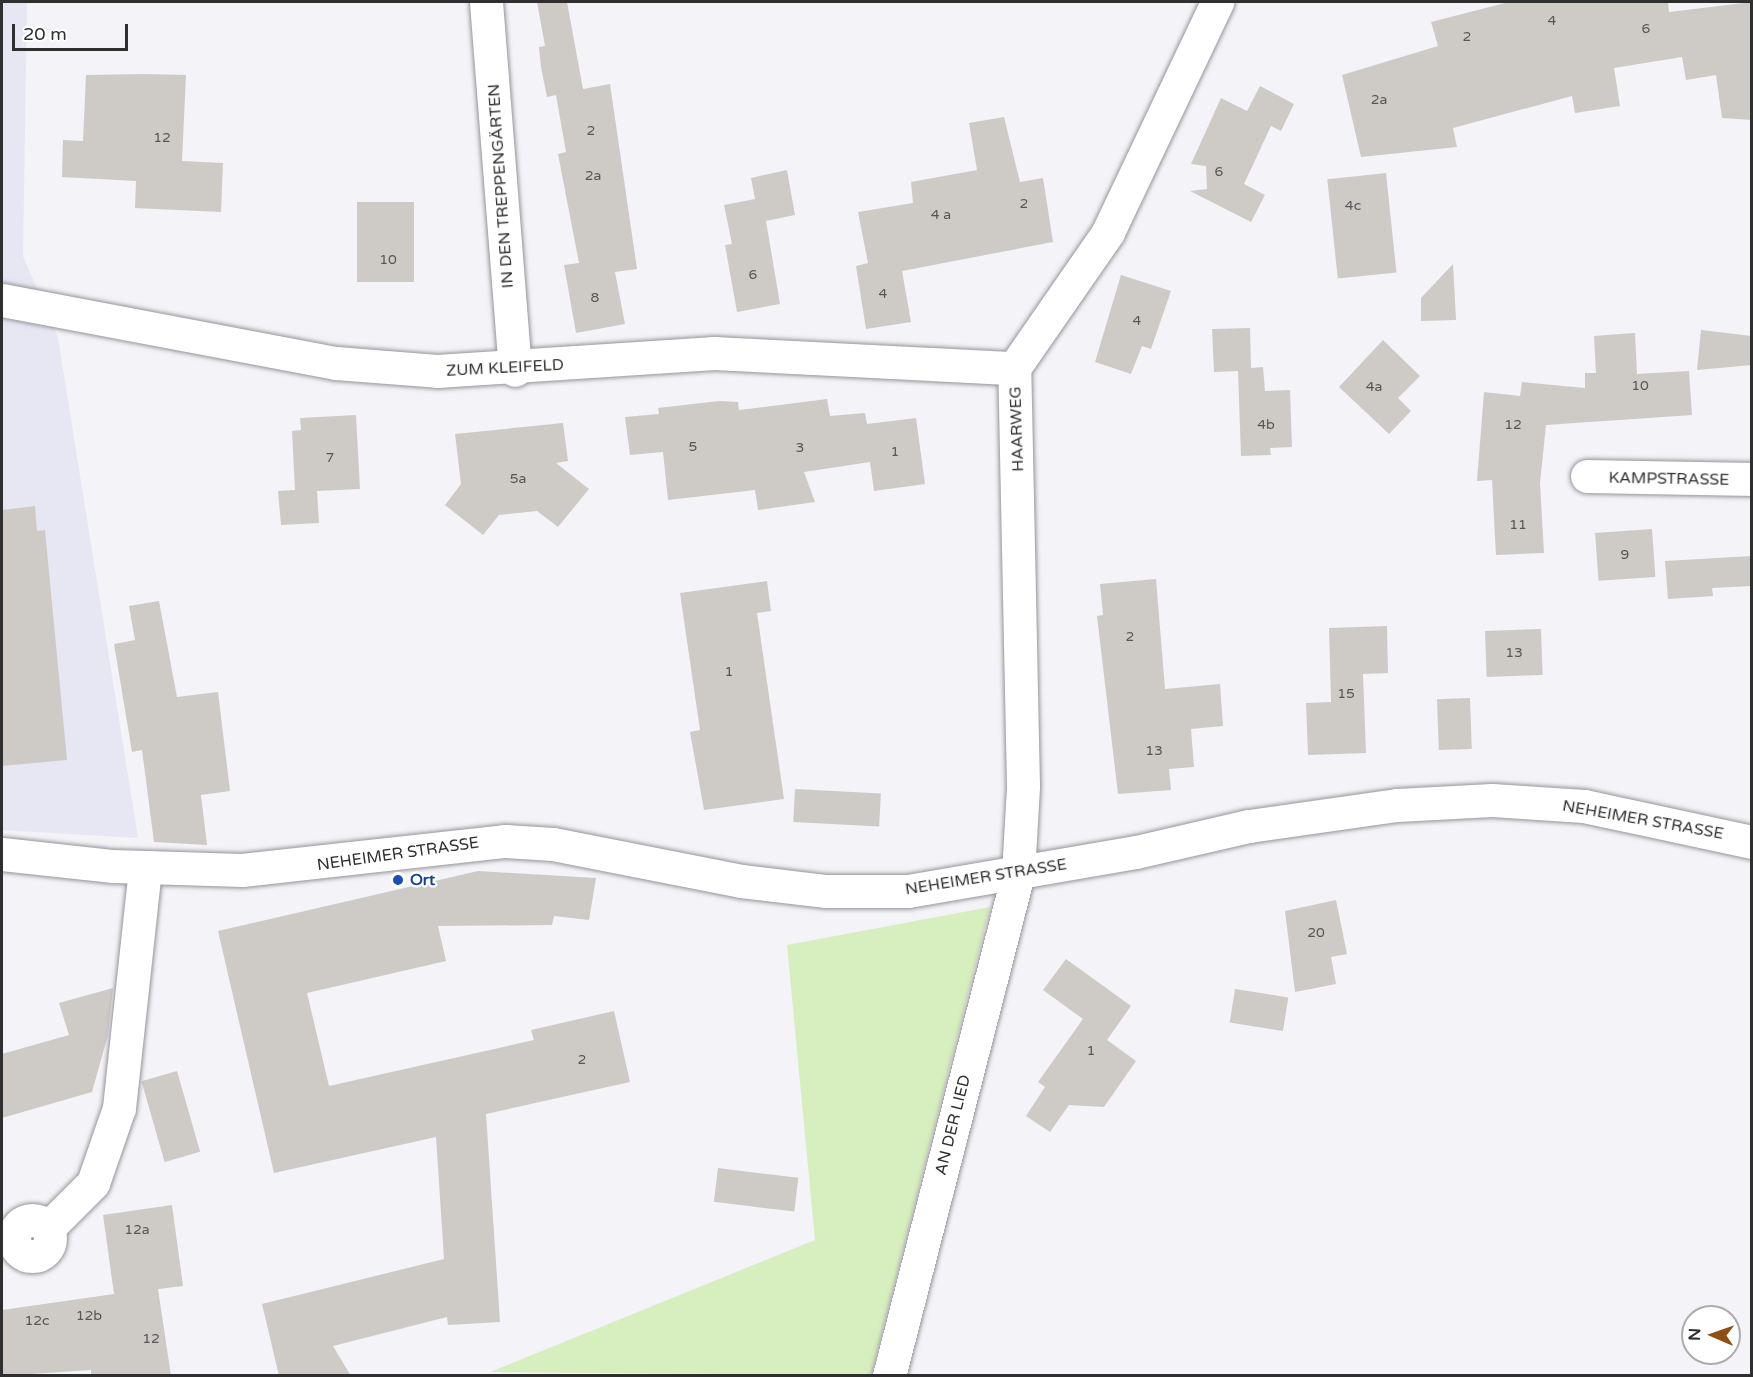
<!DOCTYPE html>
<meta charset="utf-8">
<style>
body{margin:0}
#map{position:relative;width:1753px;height:1377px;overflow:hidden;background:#f3f3f8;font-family:"Varela Round",sans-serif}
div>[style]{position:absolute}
.built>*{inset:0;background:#e6e7f3}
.green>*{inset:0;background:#d7eebe}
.building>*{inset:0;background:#cecbc7;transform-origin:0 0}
.roads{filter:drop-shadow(0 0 2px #95959a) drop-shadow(0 0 2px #95959a)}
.minor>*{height:33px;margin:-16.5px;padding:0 16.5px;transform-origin:16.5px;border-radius:16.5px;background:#fff}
.minor>.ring{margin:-16.5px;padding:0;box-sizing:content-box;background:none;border:33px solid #fff;border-radius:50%}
.secondary>*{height:33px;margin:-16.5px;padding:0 16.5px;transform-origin:16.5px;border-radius:16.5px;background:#fff}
.dots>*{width:16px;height:16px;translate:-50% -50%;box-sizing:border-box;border:3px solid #fff;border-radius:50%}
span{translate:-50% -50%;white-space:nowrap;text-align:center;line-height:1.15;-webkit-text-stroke:4.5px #fff;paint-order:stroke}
.number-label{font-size:14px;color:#575656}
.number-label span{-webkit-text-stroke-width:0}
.street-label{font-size:16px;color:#2f2f30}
.transit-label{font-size:16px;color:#164399;font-weight:700}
.left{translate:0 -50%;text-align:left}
.frame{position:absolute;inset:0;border:3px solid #2f2f30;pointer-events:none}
.north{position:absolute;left:1681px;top:1305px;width:60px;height:60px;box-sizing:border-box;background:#fff;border:2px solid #acacac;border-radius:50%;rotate:272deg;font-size:16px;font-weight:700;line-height:24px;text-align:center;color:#2f2f30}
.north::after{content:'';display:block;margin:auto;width:21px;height:27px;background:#8e4f15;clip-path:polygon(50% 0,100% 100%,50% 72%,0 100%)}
.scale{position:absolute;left:12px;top:24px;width:116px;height:27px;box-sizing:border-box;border:3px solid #2f2f30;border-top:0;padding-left:8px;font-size:18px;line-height:21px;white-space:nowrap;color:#2f2f30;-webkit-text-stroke:4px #fff;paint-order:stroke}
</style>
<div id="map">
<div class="built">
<div style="clip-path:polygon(2px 2px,27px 2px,23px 256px,58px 338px,138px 838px,2px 830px)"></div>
</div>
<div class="green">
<div style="clip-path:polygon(990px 907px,871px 1375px,490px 1372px,815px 1240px,787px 945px)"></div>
</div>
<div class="building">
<div style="clip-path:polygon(537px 2px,567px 2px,583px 89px,610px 84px,637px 269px,615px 272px,625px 324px,576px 333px,564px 265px,579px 263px,558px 154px,566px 152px,556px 95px,547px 97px,541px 67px,539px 47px,545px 46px)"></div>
<div style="clip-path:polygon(1509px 2px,1668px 2px,1669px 12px,1752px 2px,1752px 120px,1722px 118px,1716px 75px,1686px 80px,1682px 57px,1614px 68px,1620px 106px,1575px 113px,1572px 96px,1453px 128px,1457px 147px,1361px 157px,1342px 75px,1438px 46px,1431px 22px)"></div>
<div style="clip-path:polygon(144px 74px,186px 75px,182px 161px,223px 163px,221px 212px,135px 208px,136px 181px,62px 177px,63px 140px,83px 141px,86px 75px)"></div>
<div style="clip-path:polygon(1260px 86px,1294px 104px,1281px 131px,1271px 126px,1244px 184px,1265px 195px,1251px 222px,1190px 191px,1207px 189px,1206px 166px,1191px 164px,1221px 98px,1247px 111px)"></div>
<div style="clip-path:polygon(1004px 117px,1020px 182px,1043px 178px,1053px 242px,902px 271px,911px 322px,866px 329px,856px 266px,868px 263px,858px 212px,913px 203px,911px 182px,977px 170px,969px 123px)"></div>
<div style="clip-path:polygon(787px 170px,795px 215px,766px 221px,780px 304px,737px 312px,725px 245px,732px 244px,724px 205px,755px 199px,751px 178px)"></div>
<div style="left:1386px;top:173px;width:100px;height:59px;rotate:84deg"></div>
<div style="left:357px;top:202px;width:57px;height:80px"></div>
<div style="clip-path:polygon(1453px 264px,1456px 320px,1421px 321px,1421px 298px)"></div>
<div style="clip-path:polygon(1121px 275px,1171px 291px,1151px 349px,1142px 346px,1131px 374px,1095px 362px)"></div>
<div style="clip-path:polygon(1250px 328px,1251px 368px,1263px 367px,1265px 391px,1290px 390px,1292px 447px,1270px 448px,1271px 455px,1241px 456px,1238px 371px,1214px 372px,1212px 329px)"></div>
<div style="clip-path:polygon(1701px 330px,1752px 336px,1752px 365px,1697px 370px)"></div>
<div style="clip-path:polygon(1635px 333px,1637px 374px,1689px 371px,1692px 415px,1546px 425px,1540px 483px,1544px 553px,1496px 555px,1492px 480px,1477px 481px,1484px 392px,1520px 396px,1522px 382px,1585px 388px,1585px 373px,1596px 373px,1594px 336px)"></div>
<div style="clip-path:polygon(1383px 340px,1420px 376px,1398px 398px,1411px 411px,1389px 434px,1339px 387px)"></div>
<div style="clip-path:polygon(827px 399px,830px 416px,865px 413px,867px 424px,916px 418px,925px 484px,874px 491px,870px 462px,804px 472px,815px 502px,758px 510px,755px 490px,668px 500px,663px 452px,630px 455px,625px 417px,659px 414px,658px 408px,719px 401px,738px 402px,739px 410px)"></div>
<div style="clip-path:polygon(356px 415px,360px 489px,317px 491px,319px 523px,281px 525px,278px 491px,295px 490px,292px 431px,301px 430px,300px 418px)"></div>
<div style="clip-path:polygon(563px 423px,568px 461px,556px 463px,589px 489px,558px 527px,537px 511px,499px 515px,483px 535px,445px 505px,461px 484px,455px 434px)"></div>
<div style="clip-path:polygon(35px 506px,37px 531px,45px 530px,67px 760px,2px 766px,2px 510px)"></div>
<div style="left:1652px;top:529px;width:48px;height:57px;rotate:86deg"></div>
<div style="clip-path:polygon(1752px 556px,1752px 586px,1712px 588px,1713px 596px,1668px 599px,1665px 561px)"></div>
<div style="clip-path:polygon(1156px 579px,1165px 689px,1220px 684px,1223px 726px,1191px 729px,1194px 767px,1169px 769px,1171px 790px,1118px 794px,1097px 616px,1103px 615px,1100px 584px)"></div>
<div style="clip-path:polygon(767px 581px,771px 611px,757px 613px,784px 799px,704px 810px,690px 732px,700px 730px,680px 593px)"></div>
<div style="clip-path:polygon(159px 601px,177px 697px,218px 692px,230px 791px,201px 795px,207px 845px,154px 842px,142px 750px,132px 752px,114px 644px,135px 640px,129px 606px)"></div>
<div style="clip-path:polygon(1387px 626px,1388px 673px,1363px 674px,1366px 753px,1308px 755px,1306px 703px,1331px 702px,1329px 628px)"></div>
<div style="left:1541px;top:629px;width:46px;height:56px;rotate:88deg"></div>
<div style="left:1470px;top:698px;width:51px;height:33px;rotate:88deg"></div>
<div style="left:795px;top:789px;width:86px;height:33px;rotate:3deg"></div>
<div style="clip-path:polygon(478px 871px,596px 878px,589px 920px,554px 916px,552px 925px,438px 926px,446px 961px,307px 993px,329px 1086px,534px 1040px,531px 1030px,614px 1011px,630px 1082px,486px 1114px,500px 1322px,448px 1325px,447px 1317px,333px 1346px,351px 1376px,279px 1376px,262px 1304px,444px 1259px,436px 1137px,274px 1173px,218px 931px)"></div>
<div style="clip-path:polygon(1336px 900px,1347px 954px,1331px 957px,1336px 984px,1295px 992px,1285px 911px)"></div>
<div style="clip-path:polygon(1066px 959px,1131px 1006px,1107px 1040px,1136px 1061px,1104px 1107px,1069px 1105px,1050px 1132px,1026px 1116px,1045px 1087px,1038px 1082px,1083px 1019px,1043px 990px)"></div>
<div style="clip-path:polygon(113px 988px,108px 1035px,92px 1092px,2px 1118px,2px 1054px,69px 1035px,59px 1003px)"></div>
<div style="left:1235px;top:989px;width:54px;height:34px;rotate:9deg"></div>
<div style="left:177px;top:1071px;width:84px;height:37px;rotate:74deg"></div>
<div style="left:718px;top:1168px;width:81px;height:34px;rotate:7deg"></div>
<div style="clip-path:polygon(172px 1205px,183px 1286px,158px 1289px,171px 1376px,91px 1376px,91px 1370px,2px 1376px,2px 1310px,114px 1294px,103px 1215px)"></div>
</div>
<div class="roads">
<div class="minor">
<div style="left:486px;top:2px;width:369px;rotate:85.5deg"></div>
<div style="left:2px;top:300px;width:340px;rotate:10.7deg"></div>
<div style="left:336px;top:363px;width:101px;rotate:4.5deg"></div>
<div style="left:437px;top:371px;width:278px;rotate:-3.7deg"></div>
<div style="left:714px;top:353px;width:300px;rotate:2.9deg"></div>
<div style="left:1587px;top:476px;width:165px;rotate:1deg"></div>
<div class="ring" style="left:14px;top:1220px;width:3px;height:3px"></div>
<div style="left:48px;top:1228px;width:64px;rotate:-45deg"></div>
<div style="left:93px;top:1183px;width:79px;rotate:-70.9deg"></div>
<div style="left:119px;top:1108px;width:242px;rotate:-83.8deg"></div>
<div style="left:889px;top:1376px;width:518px;rotate:-75.59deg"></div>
<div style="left:1018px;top:874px;width:88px;rotate:-86.7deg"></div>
<div style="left:1023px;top:786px;width:418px;rotate:-91.2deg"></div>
<div style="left:1014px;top:368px;width:165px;rotate:-55.3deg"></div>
<div style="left:1108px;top:232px;width:255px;rotate:-64.6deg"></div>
</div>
<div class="secondary">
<div style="left:2px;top:854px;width:112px;rotate:6.2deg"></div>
<div style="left:113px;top:866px;width:129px;rotate:1.8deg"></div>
<div style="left:242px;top:870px;width:265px;rotate:-6.3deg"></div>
<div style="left:505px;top:841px;width:48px;rotate:3.6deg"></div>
<div style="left:553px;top:844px;width:192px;rotate:11.1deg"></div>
<div style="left:741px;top:881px;width:86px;rotate:6.7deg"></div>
<div style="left:826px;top:891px;width:82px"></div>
<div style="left:908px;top:891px;width:231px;rotate:-9.7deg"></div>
<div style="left:1136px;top:852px;width:116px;rotate:-13deg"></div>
<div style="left:1249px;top:826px;width:149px;rotate:-8.1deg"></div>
<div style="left:1397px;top:805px;width:95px;rotate:-3deg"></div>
<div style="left:1492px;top:800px;width:92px;rotate:3.7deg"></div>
<div style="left:1584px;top:806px;width:172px;rotate:12.1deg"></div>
</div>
</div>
<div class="dots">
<div style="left:398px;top:880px;background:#1a4fb4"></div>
</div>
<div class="number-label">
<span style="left:1552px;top:21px">4</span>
<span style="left:1646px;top:29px">6</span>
<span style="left:1467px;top:37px">2</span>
<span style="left:1379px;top:100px">2a</span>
<span style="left:591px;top:131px">2</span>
<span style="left:162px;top:138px">12</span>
<span style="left:1219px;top:172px">6</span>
<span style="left:593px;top:176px">2a</span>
<span style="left:1024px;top:204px">2</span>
<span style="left:1353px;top:206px">4c</span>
<span style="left:941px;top:215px">4 a</span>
<span style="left:388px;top:260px">10</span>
<span style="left:753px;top:275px">6</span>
<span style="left:883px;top:294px">4</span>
<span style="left:595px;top:298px">8</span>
<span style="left:1137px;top:321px">4</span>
<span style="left:1640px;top:386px">10</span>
<span style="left:1374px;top:387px">4a</span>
<span style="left:1266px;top:425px">4b</span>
<span style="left:1513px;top:425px">12</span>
<span style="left:693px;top:447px">5</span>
<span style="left:800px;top:448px">3</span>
<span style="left:895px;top:452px">1</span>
<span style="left:330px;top:458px">7</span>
<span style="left:518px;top:479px">5a</span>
<span style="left:1518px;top:525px">11</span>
<span style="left:1625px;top:555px">9</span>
<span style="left:1130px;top:637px">2</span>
<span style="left:1514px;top:653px">13</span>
<span style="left:729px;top:672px">1</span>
<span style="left:1346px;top:694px">15</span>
<span style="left:1154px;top:751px">13</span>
<span style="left:1316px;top:933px">20</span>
<span style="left:1091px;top:1051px">1</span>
<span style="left:582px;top:1060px">2</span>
<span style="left:137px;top:1230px">12a</span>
<span style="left:89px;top:1316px">12b</span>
<span style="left:37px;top:1321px">12c</span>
<span style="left:151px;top:1339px">12</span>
</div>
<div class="street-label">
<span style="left:501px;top:186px;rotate:-94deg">IN DEN TREPPENGÄRTEN</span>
<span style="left:505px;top:368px;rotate:-3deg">ZUM KLEIFELD</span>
<span style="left:1017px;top:429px;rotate:-92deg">HAARWEG</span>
<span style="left:1669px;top:479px;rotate:1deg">KAMPSTRASSE</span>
<span style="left:1643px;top:820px;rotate:10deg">NEHEIMER STRASSE</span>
<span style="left:398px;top:854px;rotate:-8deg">NEHEIMER STRASSE</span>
<span style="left:986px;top:877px;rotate:-9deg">NEHEIMER STRASSE</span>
<span style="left:953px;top:1125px;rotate:-76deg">AN DER LIED</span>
</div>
<div class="transit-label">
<span class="left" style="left:410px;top:880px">Ort</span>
</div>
<div class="frame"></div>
<div class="north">N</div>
<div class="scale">20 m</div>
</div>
